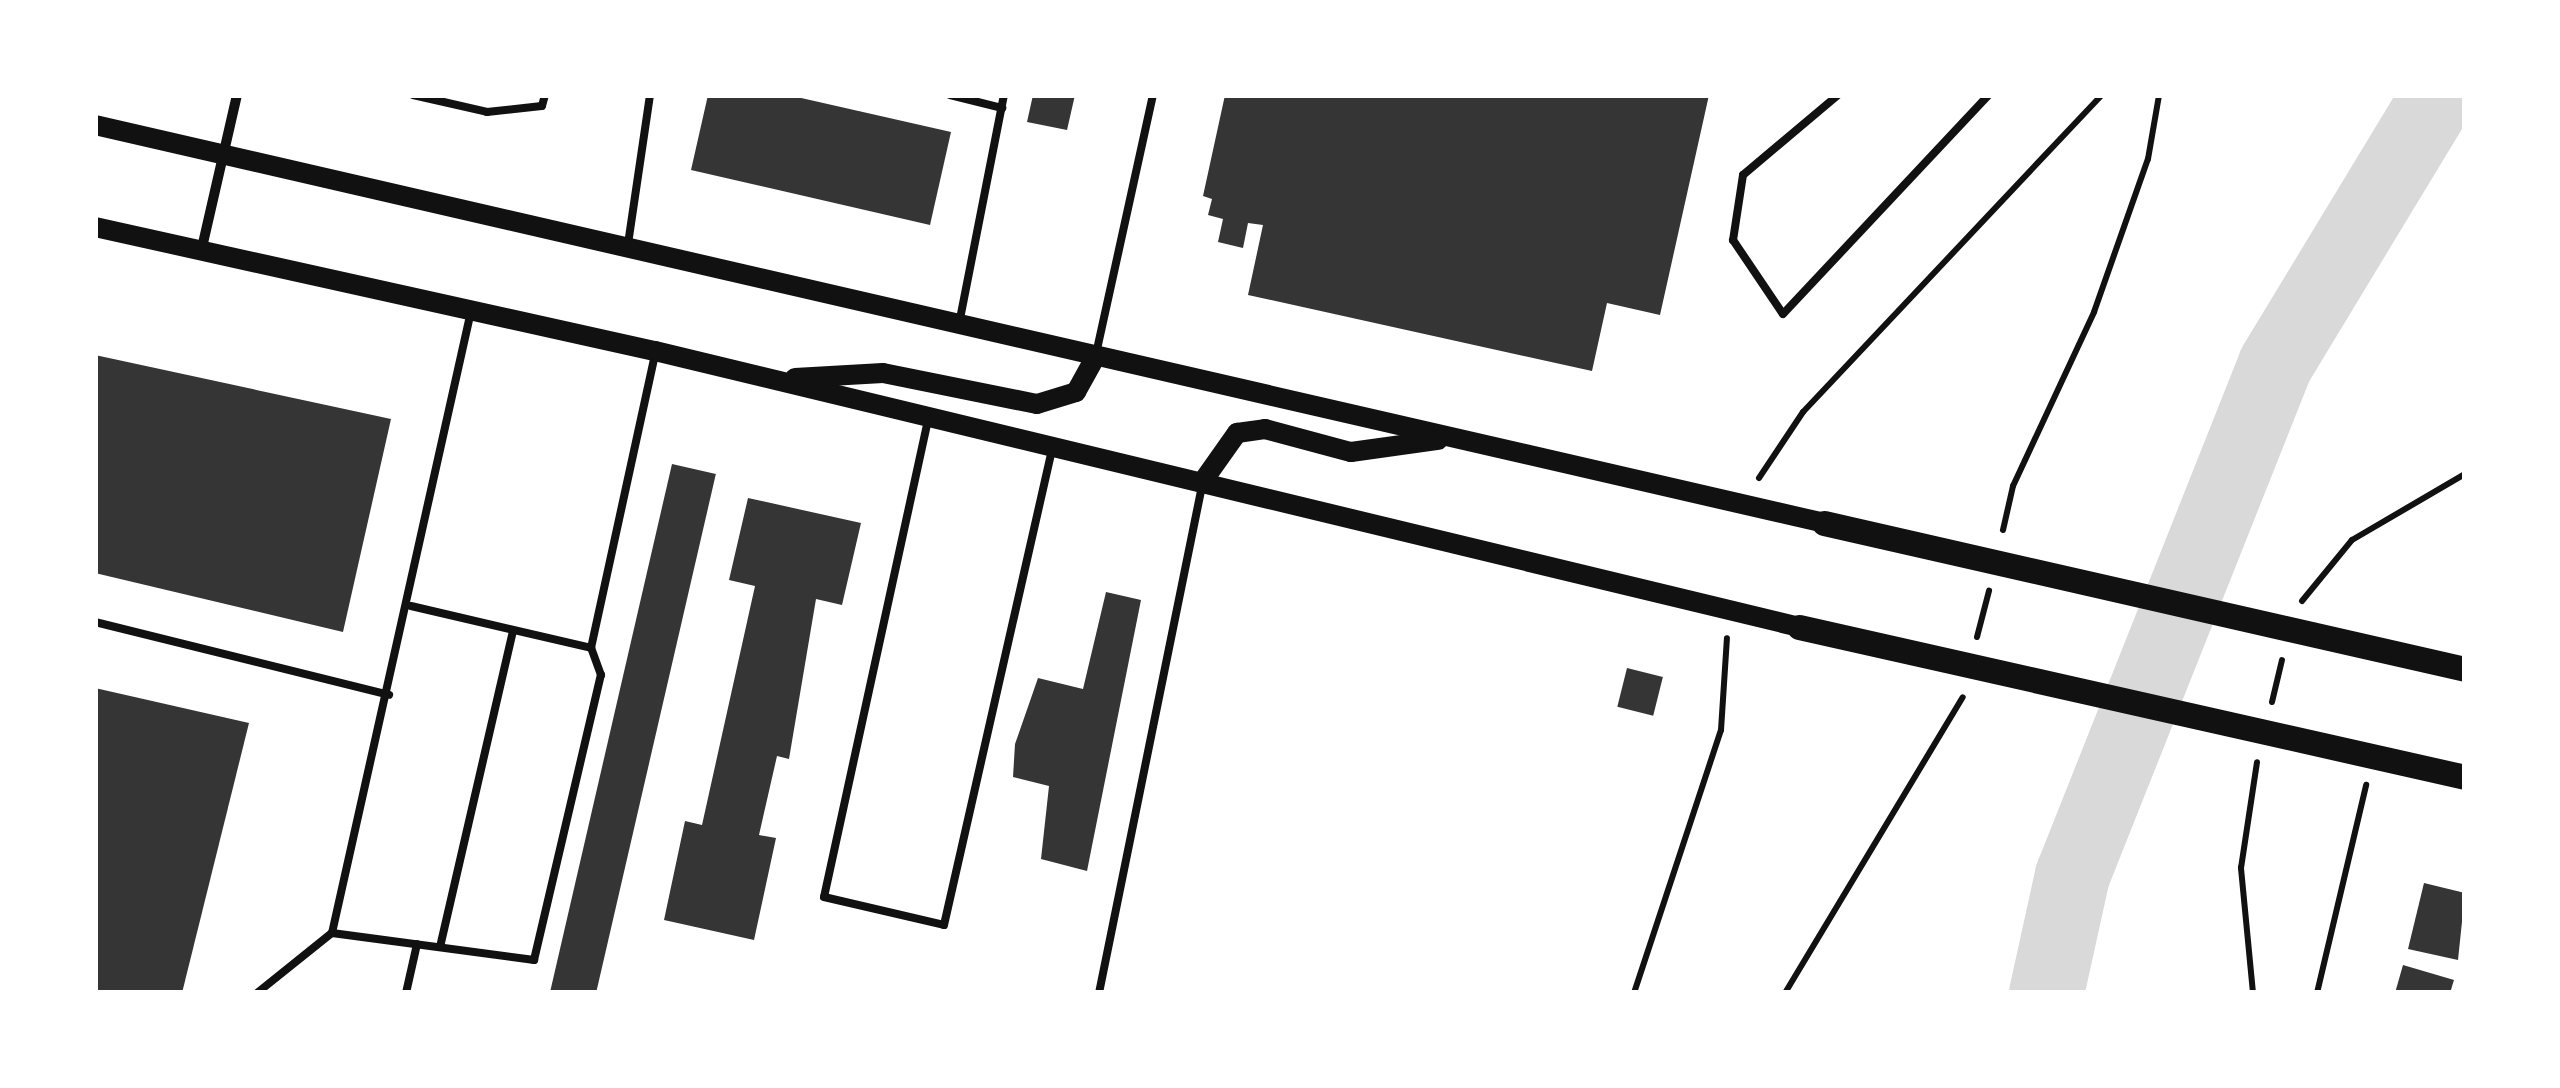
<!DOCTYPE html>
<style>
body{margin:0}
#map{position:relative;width:2560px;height:1088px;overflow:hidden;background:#fff;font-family:Bitter,serif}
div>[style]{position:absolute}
.river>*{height:75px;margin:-37.5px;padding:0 37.5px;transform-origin:37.5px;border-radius:37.5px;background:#d9d9d9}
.building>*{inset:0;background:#353535;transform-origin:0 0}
.path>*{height:6px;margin:-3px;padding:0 3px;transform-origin:3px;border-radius:3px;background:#111}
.service>*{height:8px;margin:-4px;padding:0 4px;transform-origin:4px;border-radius:4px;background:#111}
.minor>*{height:10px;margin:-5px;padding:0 5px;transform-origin:5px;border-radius:5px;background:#111}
.secondary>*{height:20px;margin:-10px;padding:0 10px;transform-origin:10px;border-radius:10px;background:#111}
.primary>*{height:25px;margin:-12.5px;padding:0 12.5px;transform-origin:12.5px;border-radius:12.5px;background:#111}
span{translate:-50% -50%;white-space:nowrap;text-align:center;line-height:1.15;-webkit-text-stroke:9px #fff;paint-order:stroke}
.frame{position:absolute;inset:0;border:98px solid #fff;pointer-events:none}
</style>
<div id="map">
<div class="river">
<div style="left:2046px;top:993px;width:121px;rotate:-77.6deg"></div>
<div style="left:2072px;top:875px;width:550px;rotate:-68.33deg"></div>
<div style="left:2275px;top:364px;width:315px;rotate:-58.8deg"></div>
</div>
<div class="building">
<div style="clip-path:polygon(708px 95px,788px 95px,951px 132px,930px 225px,691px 170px)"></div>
<div style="clip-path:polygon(1033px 95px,1075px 95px,1067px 130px,1027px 122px)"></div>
<div style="clip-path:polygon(1225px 95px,1709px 95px,1660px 315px,1607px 303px,1592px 371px,1248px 295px,1263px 225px,1248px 223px,1243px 248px,1218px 242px,1223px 219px,1208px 215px,1212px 199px,1203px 196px)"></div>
<div style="clip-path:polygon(95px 355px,391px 419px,343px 632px,95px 573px)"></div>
<div style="left:672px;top:464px;width:45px;height:543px;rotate:13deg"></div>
<div style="clip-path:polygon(748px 498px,861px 523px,842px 605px,816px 599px,789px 759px,777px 756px,759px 835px,776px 838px,754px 940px,664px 920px,685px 821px,702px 825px,755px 586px,729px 580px)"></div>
<div style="clip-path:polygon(1106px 592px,1141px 600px,1087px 871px,1041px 859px,1049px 786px,1013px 777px,1015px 744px,1038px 678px,1083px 689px)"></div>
<div style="left:1627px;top:668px;width:37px;height:40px;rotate:14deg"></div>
<div style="clip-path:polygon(95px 688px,249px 723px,182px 993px,95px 993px)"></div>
<div style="clip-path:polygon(2424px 883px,2465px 893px,2458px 960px,2408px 949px)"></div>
<div style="clip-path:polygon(2403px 965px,2454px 980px,2450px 993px,2395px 993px)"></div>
</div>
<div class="path">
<div style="left:1759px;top:478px;width:79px;rotate:-56.3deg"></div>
<div style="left:1803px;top:412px;width:436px;rotate:-46.7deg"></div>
<div style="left:2003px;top:530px;width:45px;rotate:-77.2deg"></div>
<div style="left:2013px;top:486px;width:192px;rotate:-65deg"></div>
<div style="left:2094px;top:312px;width:162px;rotate:-70.6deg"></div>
<div style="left:2148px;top:159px;width:65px;rotate:-80.2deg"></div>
<div style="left:2302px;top:601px;width:79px;rotate:-50.7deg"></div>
<div style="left:2352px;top:540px;width:131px;rotate:-30.3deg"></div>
<div style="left:1977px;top:637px;width:48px;rotate:-75.4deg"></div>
<div style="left:2272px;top:702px;width:43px;rotate:-76.6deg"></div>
<div style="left:1634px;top:993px;width:277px;rotate:-71.7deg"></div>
<div style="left:1721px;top:730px;width:92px;rotate:-86.3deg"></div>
<div style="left:1785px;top:993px;width:345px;rotate:-59deg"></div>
<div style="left:2253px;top:993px;width:126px;rotate:-95.5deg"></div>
<div style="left:2241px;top:868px;width:107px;rotate:-81.4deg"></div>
<div style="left:2317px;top:993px;width:214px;rotate:-76.7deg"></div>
</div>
<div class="service">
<div style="left:413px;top:95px;width:76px;rotate:12.9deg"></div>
<div style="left:487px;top:112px;width:55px;rotate:-6.2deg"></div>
<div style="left:542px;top:106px;width:11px;rotate:-75deg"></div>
<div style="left:950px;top:95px;width:54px;rotate:14deg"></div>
<div style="left:1838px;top:95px;width:124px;rotate:139.9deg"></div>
<div style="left:1743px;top:175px;width:66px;rotate:98.7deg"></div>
<div style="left:1733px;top:240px;width:89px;rotate:56deg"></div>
<div style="left:1783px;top:314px;width:301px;rotate:-46.8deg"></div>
<div style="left:628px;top:244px;width:151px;rotate:-81.6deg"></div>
<div style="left:959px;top:324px;width:233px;rotate:-78.9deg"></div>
<div style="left:1096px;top:354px;width:265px;rotate:-77.6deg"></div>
<div style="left:928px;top:420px;width:488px;rotate:102.3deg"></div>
<div style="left:824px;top:897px;width:123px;rotate:13.1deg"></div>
<div style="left:944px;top:925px;width:489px;rotate:-77.2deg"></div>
<div style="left:411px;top:606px;width:185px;rotate:13.1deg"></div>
<div style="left:95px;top:622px;width:303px;rotate:13.9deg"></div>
<div style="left:332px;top:933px;width:204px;rotate:7.6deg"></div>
<div style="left:534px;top:960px;width:293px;rotate:-76.8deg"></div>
<div style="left:601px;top:675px;width:29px;rotate:-110deg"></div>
<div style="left:591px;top:648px;width:300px;rotate:-77.7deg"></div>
<div style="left:440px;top:947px;width:325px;rotate:-77deg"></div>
<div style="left:257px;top:993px;width:96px;rotate:-38.7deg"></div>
<div style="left:332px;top:933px;width:637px;rotate:-77.4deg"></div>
<div style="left:406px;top:993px;width:50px;rotate:-77.3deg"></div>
<div style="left:1099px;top:993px;width:517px;rotate:-78.52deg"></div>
</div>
<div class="minor">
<div style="left:201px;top:252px;width:161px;rotate:-77.1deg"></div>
</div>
<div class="secondary">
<div style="left:95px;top:125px;width:1774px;rotate:12.96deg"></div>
<div style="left:95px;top:227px;width:574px;rotate:12.49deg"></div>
<div style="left:655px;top:351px;width:1177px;rotate:13.56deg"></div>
<div style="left:795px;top:378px;width:88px;rotate:-3.3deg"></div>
<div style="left:883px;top:373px;width:157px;rotate:11.4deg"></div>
<div style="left:1037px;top:404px;width:41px;rotate:-17.1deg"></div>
<div style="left:1076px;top:392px;width:39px;rotate:-61deg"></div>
<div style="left:1203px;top:481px;width:59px;rotate:-54.7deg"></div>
<div style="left:1237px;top:433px;width:28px;rotate:-8deg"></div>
<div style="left:1265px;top:429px;width:89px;rotate:15deg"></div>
<div style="left:1351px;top:452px;width:88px;rotate:-7.9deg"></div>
</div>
<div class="primary">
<div style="left:1824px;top:523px;width:657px;rotate:12.83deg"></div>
<div style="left:1799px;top:627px;width:683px;rotate:12.69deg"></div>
</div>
<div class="frame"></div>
</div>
